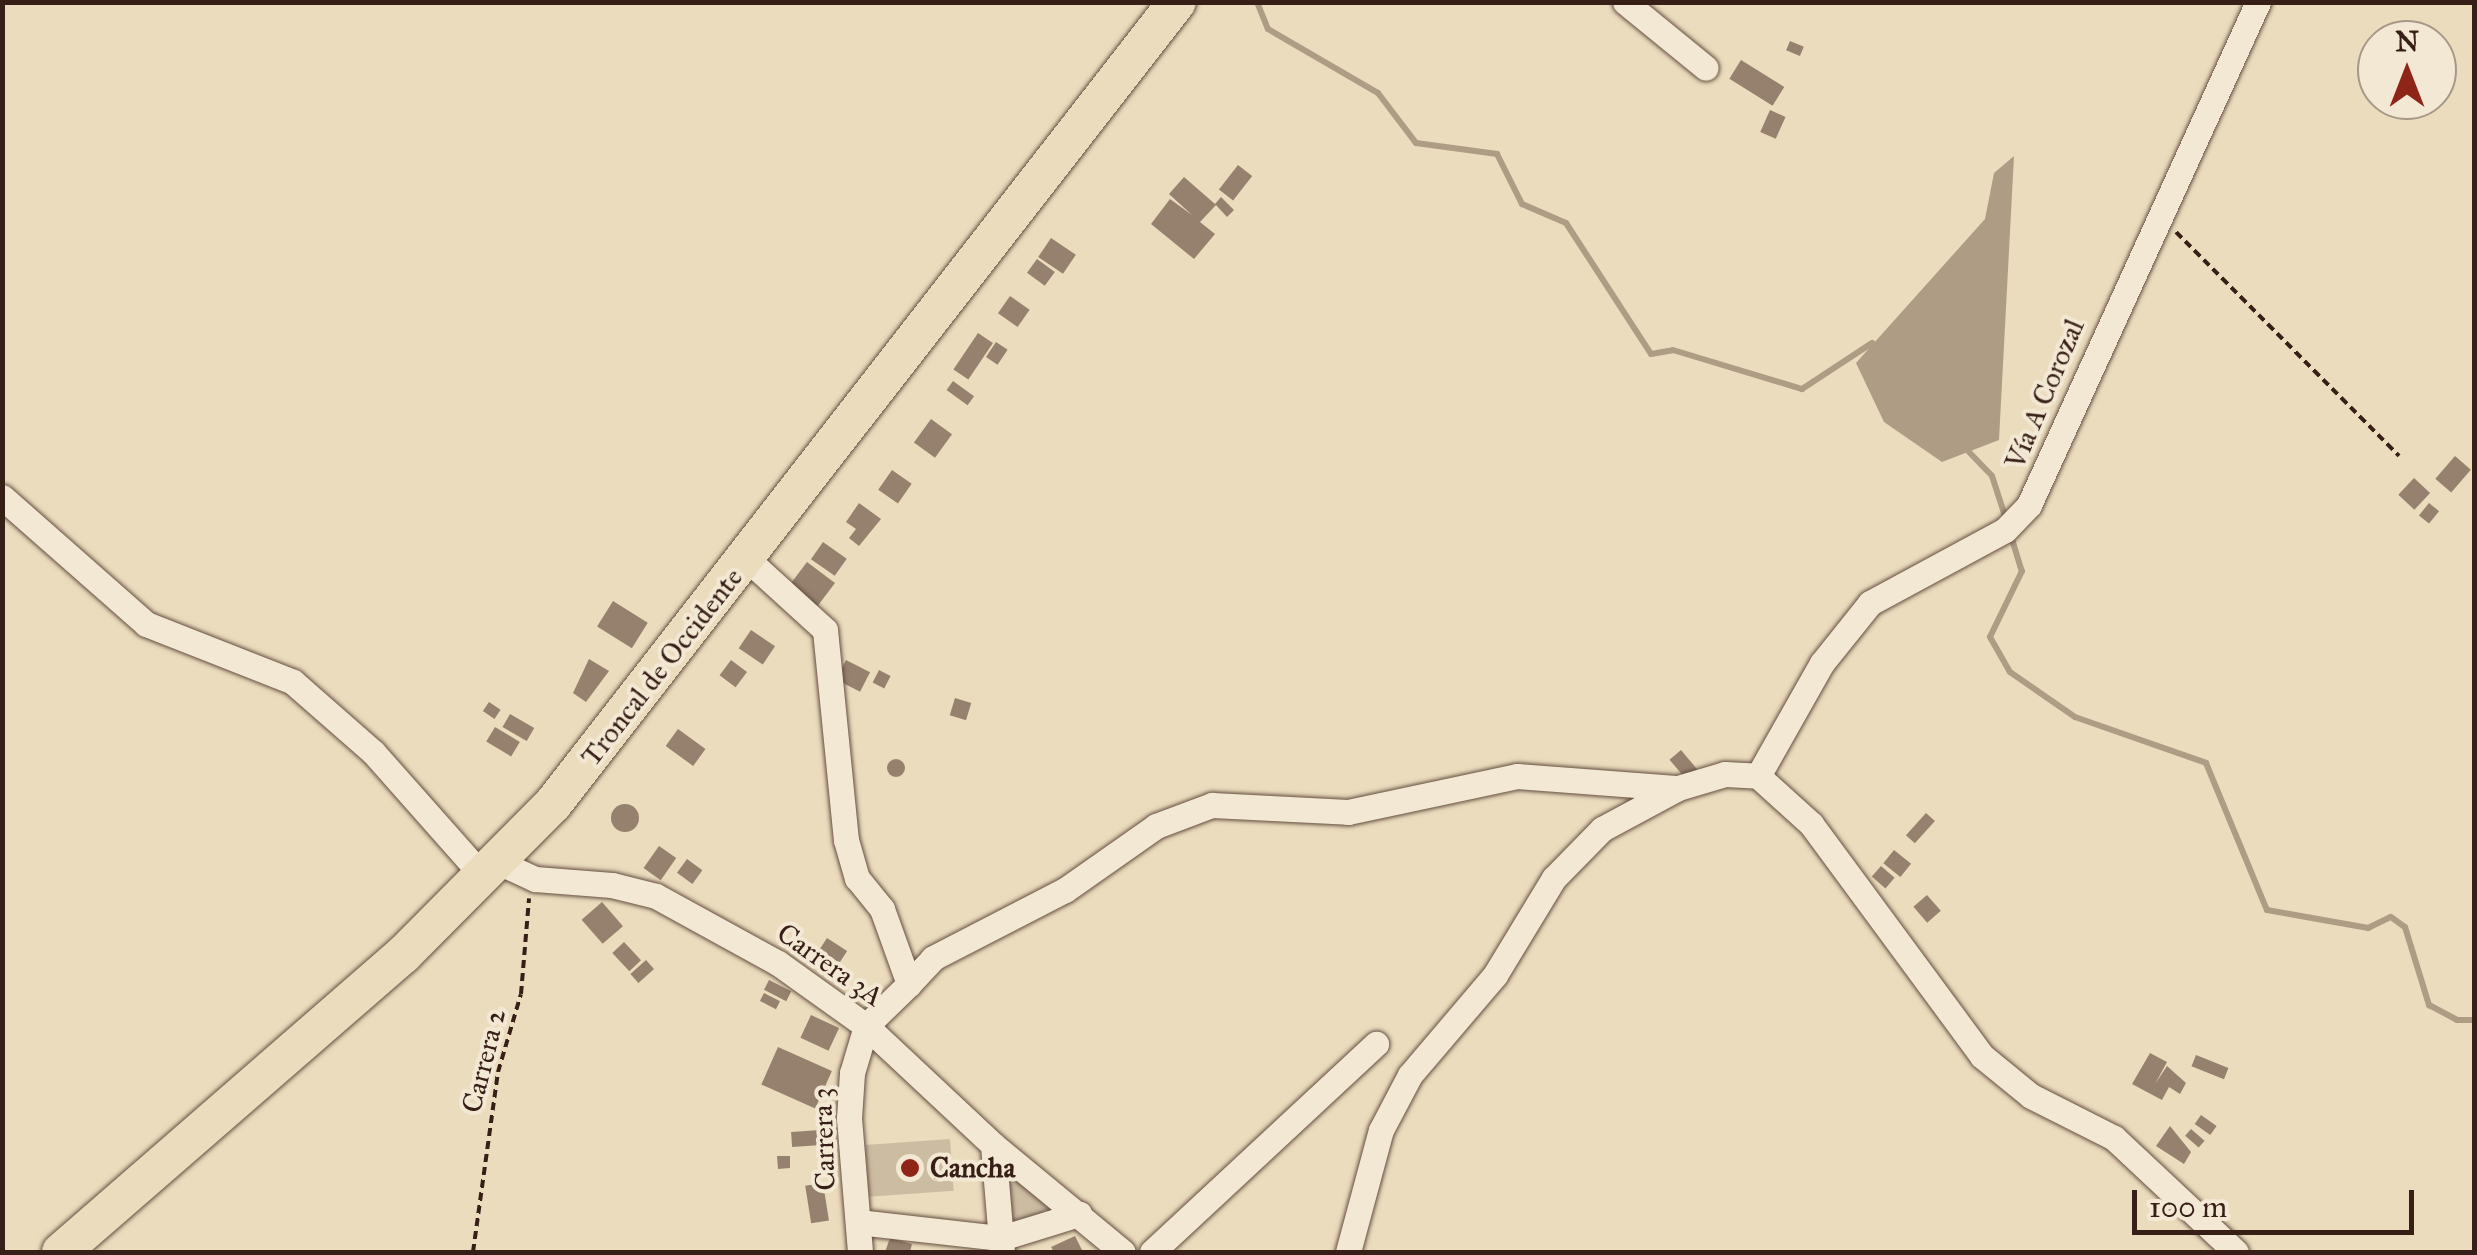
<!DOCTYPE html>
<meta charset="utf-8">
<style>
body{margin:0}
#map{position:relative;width:2477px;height:1255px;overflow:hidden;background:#ebdcbd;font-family:"IM FELL Great Primer",serif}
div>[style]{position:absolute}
.green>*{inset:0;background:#ccbca1;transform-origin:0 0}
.water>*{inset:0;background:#ae9c85}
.stream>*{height:6px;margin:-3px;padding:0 3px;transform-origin:3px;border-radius:3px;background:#ae9c85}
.building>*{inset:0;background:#95816d;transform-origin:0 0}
.round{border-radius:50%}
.path>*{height:4px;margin-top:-2px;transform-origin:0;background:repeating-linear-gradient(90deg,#371f17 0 8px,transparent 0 13px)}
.roads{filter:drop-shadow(0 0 2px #644e40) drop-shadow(0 0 2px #644e40)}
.minor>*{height:25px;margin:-12.5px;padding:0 12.5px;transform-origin:12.5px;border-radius:12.5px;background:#f2e8d4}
.highway>*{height:38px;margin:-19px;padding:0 19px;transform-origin:19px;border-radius:19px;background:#ebdcbd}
.dots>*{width:28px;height:28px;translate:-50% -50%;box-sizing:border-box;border:5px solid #f2e8d4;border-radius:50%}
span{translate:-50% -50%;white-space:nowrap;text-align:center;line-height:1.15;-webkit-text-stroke:8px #f2e8d4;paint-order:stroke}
.street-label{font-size:28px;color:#371f17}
.poi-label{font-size:28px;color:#371f17;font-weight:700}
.left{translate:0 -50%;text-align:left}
.frame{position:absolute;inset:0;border:5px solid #371f17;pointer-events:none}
.north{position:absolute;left:2357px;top:20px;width:100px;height:100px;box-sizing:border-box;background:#f2e8d4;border:2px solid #a79888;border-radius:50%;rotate:0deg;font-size:28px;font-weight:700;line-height:40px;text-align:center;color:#371f17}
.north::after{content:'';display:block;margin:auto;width:35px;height:45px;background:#8f2418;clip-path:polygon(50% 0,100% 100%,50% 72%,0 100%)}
.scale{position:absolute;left:2132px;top:1190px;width:282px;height:45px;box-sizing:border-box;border:5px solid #371f17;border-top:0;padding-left:12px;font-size:30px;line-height:35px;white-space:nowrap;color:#371f17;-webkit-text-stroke:8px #f2e8d4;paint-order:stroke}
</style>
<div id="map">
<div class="green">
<div style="left:950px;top:1139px;width:52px;height:85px;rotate:86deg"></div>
<div style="clip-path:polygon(1017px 1178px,1052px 1207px,1014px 1229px,1001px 1186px)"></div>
</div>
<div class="water">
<div style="clip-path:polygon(2014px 156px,1999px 440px,1942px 462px,1884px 422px,1856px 363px,1985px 219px,1994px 173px)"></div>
</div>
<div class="stream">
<div style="left:1257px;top:2px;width:29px;rotate:68deg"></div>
<div style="left:1268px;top:29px;width:127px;rotate:30.2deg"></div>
<div style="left:1378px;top:93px;width:63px;rotate:52.8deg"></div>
<div style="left:1416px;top:143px;width:82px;rotate:7.7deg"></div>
<div style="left:1497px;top:154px;width:56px;rotate:63.4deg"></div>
<div style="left:1522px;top:204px;width:48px;rotate:23.4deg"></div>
<div style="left:1566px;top:223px;width:156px;rotate:57deg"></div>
<div style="left:1651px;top:354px;width:22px;rotate:-10deg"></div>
<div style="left:1673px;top:350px;width:135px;rotate:16.8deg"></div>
<div style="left:1802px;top:389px;width:84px;rotate:-33.3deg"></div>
<div style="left:1969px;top:452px;width:33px;rotate:46deg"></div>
<div style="left:1992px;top:476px;width:45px;rotate:72deg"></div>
<div style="left:2011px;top:536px;width:37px;rotate:73deg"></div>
<div style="left:2022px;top:571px;width:73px;rotate:115.9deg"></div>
<div style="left:1990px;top:637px;width:40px;rotate:60.3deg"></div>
<div style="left:2010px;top:672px;width:79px;rotate:34.7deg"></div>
<div style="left:2075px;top:717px;width:139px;rotate:19.3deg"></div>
<div style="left:2206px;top:763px;width:159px;rotate:67.5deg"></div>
<div style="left:2267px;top:910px;width:103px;rotate:10.1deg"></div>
<div style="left:2368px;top:928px;width:25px;rotate:-26deg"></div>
<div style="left:2391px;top:917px;width:17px;rotate:36deg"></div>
<div style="left:2405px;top:927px;width:82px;rotate:72.9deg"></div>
<div style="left:2429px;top:1005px;width:32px;rotate:28deg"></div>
<div style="left:2457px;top:1020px;width:17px"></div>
</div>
<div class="building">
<div style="left:1790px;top:41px;width:15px;height:10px;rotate:23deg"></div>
<div style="left:1741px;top:60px;width:51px;height:22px;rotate:32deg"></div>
<div style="left:1770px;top:110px;width:17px;height:24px;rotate:24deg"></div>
<div style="left:1238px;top:165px;width:18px;height:31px;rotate:38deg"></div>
<div style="clip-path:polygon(1184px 177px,1215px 204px,1221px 197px,1234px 210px,1227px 217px,1216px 205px,1200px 222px,1215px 234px,1194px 259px,1151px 224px,1170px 199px,1192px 215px,1169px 194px)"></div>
<div style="left:1051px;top:238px;width:30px;height:23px;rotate:34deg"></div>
<div style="left:1037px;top:259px;width:22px;height:17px;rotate:36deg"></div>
<div style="left:1010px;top:296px;width:24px;height:21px;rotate:35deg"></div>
<div style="left:978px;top:333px;width:18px;height:44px;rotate:34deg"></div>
<div style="left:996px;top:342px;width:14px;height:18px;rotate:34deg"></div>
<div style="left:953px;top:381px;width:26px;height:11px;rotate:36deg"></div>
<div style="left:931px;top:419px;width:26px;height:29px;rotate:36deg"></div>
<div style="left:2455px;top:456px;width:21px;height:30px;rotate:41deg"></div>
<div style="left:892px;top:470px;width:24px;height:24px;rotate:35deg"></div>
<div style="left:2414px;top:478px;width:22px;height:23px;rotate:43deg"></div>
<div style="clip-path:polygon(859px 503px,881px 519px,859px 546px,849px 538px,856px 529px,846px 522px)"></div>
<div style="left:2429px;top:503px;width:13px;height:16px;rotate:39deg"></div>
<div style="left:823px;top:542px;width:29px;height:21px;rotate:35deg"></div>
<div style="left:807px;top:562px;width:35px;height:31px;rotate:37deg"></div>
<div style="left:613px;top:601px;width:41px;height:30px;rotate:32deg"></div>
<div style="left:751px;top:630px;width:29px;height:22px;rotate:34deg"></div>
<div style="clip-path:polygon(589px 659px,609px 671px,586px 702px,573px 693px)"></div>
<div style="left:731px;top:660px;width:20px;height:19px;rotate:37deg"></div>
<div style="left:846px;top:660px;width:27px;height:22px;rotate:27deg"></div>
<div style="left:879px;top:670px;width:13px;height:14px;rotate:27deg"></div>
<div style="left:955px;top:698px;width:17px;height:18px;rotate:17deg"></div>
<div style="left:489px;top:702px;width:14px;height:11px;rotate:34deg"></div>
<div style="left:510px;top:714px;width:28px;height:15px;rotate:30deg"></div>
<div style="left:495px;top:727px;width:29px;height:17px;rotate:31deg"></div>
<div style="left:678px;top:729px;width:34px;height:21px;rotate:36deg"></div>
<div style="left:1681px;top:750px;width:25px;height:15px;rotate:50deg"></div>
<div class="round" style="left:887px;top:759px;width:18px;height:18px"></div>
<div class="round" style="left:611px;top:804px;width:28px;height:28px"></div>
<div style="left:1926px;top:813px;width:12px;height:30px;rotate:42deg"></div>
<div style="left:659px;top:846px;width:21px;height:27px;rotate:35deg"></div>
<div style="left:1894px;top:850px;width:22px;height:17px;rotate:39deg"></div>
<div style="left:687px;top:859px;width:19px;height:17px;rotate:36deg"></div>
<div style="left:1881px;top:866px;width:18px;height:14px;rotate:41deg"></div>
<div style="left:1927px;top:895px;width:21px;height:18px;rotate:49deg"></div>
<div style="left:602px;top:902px;width:32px;height:27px;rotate:49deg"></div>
<div style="left:827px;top:938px;width:24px;height:14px;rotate:33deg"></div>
<div style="left:624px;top:942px;width:25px;height:16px;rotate:47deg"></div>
<div style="left:646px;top:960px;width:12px;height:21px;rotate:48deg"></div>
<div style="left:769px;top:980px;width:25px;height:11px;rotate:27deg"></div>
<div style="left:764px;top:993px;width:18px;height:9px;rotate:27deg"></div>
<div style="left:811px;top:1015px;width:31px;height:25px;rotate:25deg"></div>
<div style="left:778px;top:1047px;width:59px;height:41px;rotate:24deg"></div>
<div style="clip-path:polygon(2150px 1053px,2167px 1062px,2155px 1084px,2167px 1066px,2186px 1083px,2180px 1094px,2169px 1087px,2162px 1100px,2132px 1084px)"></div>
<div style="left:2196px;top:1055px;width:35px;height:12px;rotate:22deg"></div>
<div style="left:2201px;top:1115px;width:19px;height:11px;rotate:35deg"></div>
<div style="clip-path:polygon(2170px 1126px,2191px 1152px,2184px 1164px,2156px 1146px)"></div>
<div style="left:2191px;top:1129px;width:18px;height:9px;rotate:41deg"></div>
<div style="left:820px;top:1130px;width:15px;height:29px;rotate:86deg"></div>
<div style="clip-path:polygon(777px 1156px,790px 1156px,790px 1168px,778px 1169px)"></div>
<div style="left:823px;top:1183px;width:38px;height:18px;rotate:81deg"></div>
<div style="clip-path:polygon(1075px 1236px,1083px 1252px,1054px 1252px,1051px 1247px)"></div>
<div style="clip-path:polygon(890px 1238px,912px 1244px,910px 1252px,885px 1252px)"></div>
</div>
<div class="path">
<div style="left:2176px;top:232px;width:316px;rotate:45.1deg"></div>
<div style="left:473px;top:1252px;width:182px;rotate:-82.1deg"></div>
<div style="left:498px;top:1072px;width:81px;rotate:-73.6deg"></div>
<div style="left:521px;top:994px;width:96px;rotate:-85.2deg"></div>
</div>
<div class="roads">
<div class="minor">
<div style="left:1625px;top:2px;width:104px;rotate:39.2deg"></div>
<div style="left:2px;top:497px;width:192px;rotate:41.4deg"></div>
<div style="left:146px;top:624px;width:158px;rotate:21.5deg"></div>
<div style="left:293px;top:682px;width:106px;rotate:41.2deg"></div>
<div style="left:373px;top:752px;width:164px;rotate:48.5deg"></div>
<div style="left:747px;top:559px;width:105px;rotate:42.3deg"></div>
<div style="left:825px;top:630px;width:211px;rotate:84.3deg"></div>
<div style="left:846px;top:840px;width:40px;rotate:74deg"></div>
<div style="left:857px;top:878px;width:40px;rotate:51deg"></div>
<div style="left:882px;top:909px;width:80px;rotate:70.2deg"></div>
<div style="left:909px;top:984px;width:60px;rotate:135.7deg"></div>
<div style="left:866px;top:1026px;width:49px;rotate:106.6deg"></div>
<div style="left:852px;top:1073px;width:45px;rotate:93.8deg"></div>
<div style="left:849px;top:1118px;width:134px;rotate:85.3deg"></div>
<div style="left:1758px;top:776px;width:130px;rotate:-60.5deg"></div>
<div style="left:1822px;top:663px;width:77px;rotate:-51.3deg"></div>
<div style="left:1870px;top:603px;width:153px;rotate:-28.4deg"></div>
<div style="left:2005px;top:530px;width:35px;rotate:-46deg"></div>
<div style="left:2029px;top:505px;width:553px;rotate:-65.52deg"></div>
<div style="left:498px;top:862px;width:41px;rotate:24.7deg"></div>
<div style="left:535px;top:879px;width:77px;rotate:4.5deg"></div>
<div style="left:612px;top:885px;width:45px;rotate:14deg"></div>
<div style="left:656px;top:896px;width:139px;rotate:28.8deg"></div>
<div style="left:778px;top:963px;width:108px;rotate:35.6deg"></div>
<div style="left:866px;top:1026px;width:174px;rotate:43.1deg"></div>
<div style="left:993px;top:1145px;width:168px;rotate:39.5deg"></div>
<div style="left:909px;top:984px;width:35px;rotate:-47deg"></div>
<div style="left:933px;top:958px;width:148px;rotate:-27.3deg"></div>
<div style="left:1065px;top:890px;width:111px;rotate:-35.1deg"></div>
<div style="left:1156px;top:826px;width:60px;rotate:-20.6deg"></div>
<div style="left:1212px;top:805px;width:136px;rotate:2.9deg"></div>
<div style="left:1348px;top:812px;width:173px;rotate:-12deg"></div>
<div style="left:1517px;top:776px;width:159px;rotate:4.3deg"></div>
<div style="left:993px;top:1145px;width:107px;rotate:85.2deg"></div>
<div style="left:858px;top:1222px;width:144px;rotate:6.4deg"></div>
<div style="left:1001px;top:1238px;width:82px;rotate:-17.1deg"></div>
<div style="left:1152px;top:1252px;width:306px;rotate:-42.9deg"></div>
<div style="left:1348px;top:1252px;width:126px;rotate:-74.9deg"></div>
<div style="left:1381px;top:1130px;width:62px;rotate:-62.2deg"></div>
<div style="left:1410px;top:1075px;width:131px;rotate:-49.6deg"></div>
<div style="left:1495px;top:975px;width:114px;rotate:-58.7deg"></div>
<div style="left:1554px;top:878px;width:69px;rotate:-45.6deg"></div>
<div style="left:1602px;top:829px;width:86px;rotate:-28.3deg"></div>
<div style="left:1678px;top:788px;width:49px;rotate:-16.6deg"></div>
<div style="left:1725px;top:774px;width:33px;rotate:3deg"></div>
<div style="left:1758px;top:776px;width:72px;rotate:42.2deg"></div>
<div style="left:1811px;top:824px;width:288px;rotate:53.6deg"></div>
<div style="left:1982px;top:1056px;width:63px;rotate:39.2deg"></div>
<div style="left:2031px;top:1096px;width:93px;rotate:26.8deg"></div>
<div style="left:2114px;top:1138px;width:167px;rotate:43.1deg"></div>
</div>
<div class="highway">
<div style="left:61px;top:1252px;width:453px;rotate:-41deg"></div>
<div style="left:403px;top:955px;width:213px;rotate:-45.2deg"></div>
<div style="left:553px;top:804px;width:1016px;rotate:-52.12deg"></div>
</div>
</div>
<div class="dots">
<div style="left:910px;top:1168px;background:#8f2418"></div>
</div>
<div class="street-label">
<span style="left:2045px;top:394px;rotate:-67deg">Vía A Corozal</span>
<span style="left:662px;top:667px;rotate:-52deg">Troncal de Occidente</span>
<span style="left:830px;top:965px;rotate:35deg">Carrera 3A</span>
<span style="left:484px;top:1061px;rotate:-76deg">Carrera 2</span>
<span style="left:824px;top:1139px;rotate:-92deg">Carrera 3</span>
</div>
<div class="poi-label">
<span class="left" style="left:930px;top:1168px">Cancha</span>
</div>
<div class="frame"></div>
<div class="north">N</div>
<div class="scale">100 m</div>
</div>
